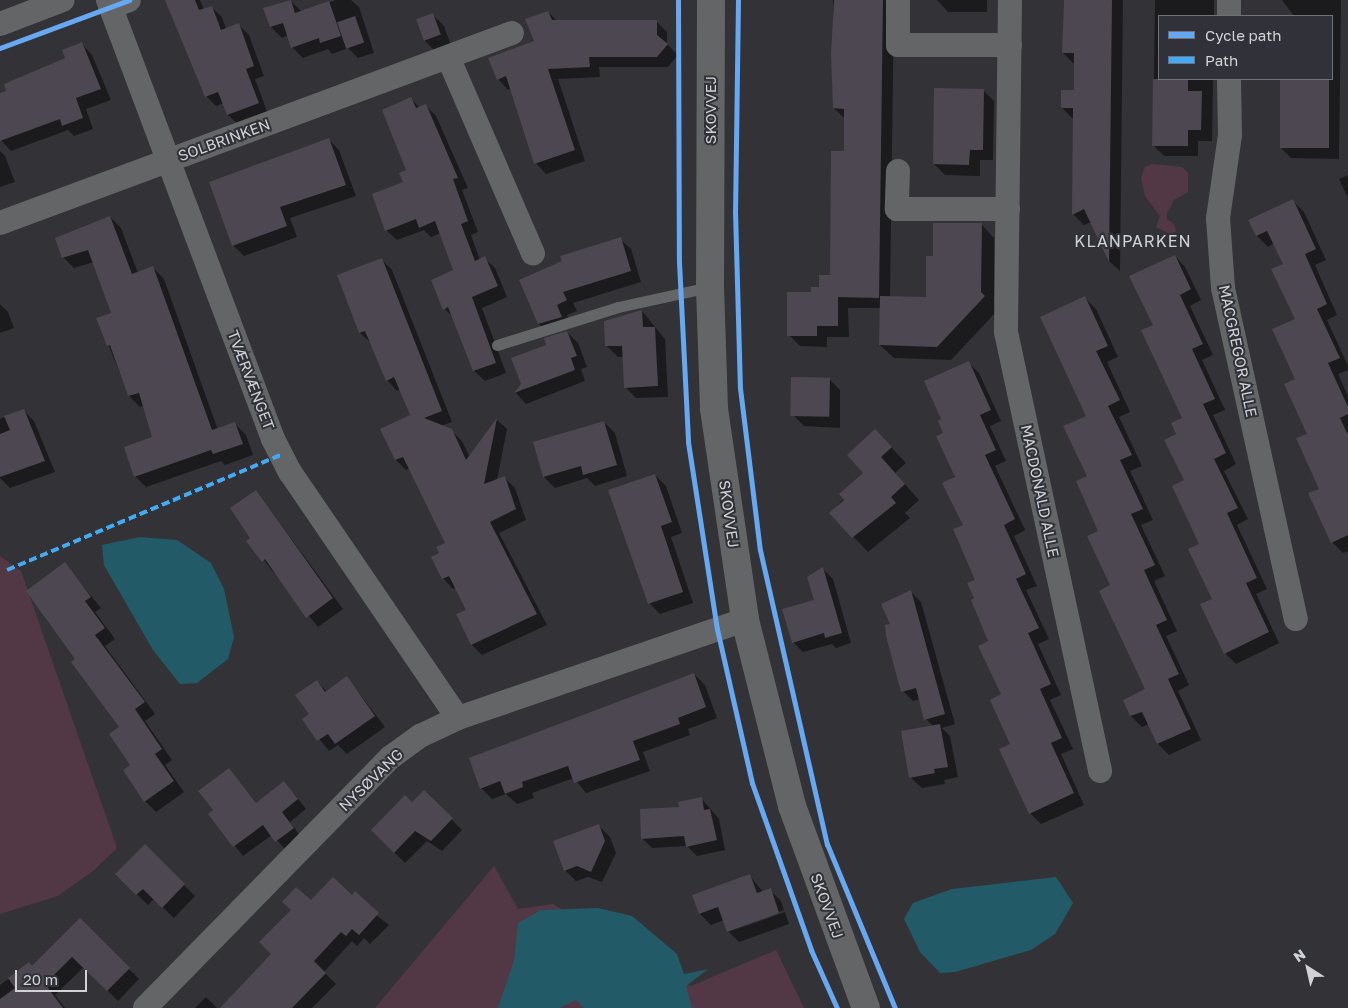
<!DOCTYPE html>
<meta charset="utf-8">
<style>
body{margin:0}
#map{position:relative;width:1348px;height:1008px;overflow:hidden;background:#333337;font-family:"Golos Text",sans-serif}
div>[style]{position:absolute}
.green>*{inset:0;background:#523845}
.water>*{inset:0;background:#225b67}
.shadow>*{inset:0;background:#0007}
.building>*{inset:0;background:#4c4750;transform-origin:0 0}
.service>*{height:11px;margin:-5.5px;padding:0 5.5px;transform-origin:5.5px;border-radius:5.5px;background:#646566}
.minor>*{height:24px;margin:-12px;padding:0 12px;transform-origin:12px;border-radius:12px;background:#646566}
.tertiary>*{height:28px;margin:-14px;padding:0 14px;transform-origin:14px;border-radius:14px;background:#646566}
.quiet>*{height:4px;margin-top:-2px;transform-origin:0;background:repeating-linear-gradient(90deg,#42abf6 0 8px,transparent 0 12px)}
.cycleway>*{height:5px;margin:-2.5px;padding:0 2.5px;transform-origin:2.5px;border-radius:2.5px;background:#66a8f1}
span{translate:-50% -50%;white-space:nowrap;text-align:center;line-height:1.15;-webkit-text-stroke:4px #313239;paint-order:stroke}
.street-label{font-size:15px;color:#d1d2d6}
.neighbourhood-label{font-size:16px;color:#d1d2d6;letter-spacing:1px}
.legend{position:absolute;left:1158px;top:15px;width:175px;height:65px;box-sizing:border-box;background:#313239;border:1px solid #717278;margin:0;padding:6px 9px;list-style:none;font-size:15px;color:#d1d2d6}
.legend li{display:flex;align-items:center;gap:10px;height:25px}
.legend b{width:25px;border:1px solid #717278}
.north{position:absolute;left:1283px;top:943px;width:50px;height:50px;-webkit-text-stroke:4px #313239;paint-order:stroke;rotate:325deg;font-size:14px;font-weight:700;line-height:20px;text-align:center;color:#d1d2d6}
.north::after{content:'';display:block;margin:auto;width:18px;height:22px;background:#d1d2d6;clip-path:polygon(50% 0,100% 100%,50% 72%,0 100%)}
.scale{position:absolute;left:15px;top:970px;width:72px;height:22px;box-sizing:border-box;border:2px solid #d1d2d6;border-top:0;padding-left:6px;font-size:15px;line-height:18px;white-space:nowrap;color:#d1d2d6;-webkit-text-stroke:4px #313239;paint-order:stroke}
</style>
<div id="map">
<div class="green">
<div style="clip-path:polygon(1152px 164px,1182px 167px,1188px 173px,1188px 192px,1174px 200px,1167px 213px,1167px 219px,1174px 224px,1176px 231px,1170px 234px,1156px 227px,1160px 216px,1145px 196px,1141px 178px,1145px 167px)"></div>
<div style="clip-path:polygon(0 556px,21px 571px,117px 848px,93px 871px,58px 896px,0 914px)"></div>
<div style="clip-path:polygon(494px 866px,518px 909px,553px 904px,691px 986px,776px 950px,804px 1008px,375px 1008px)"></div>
</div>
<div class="water">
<div style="clip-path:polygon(140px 537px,177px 540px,211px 563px,224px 589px,234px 637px,228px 659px,197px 683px,180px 684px,153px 650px,104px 565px,102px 545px)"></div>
<div style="clip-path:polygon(1056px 877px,1073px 903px,1055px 934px,1031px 950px,955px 972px,940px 973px,920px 952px,904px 919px,913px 903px,952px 889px)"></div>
<div style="clip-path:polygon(598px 908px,632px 916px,677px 954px,684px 974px,708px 969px,686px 986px,692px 1008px,584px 1008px,576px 1000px,559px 1008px,498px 1008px,514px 961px,518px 923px,541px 910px)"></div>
</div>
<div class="shadow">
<div style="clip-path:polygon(166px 0,200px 0,204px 10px,211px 7px,222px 17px,226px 29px,239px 25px,249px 35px,264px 76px,255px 79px,268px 114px,239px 125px,228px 115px,224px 103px,216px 106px,206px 96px)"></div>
<div style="clip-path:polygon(290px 0,302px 12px,336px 0,351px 0,359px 7px,374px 53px,358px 58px,348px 48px,332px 54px,328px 49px,303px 58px,292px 47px,288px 35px,282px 38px,271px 27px)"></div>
<div style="clip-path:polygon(833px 0,894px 0,890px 297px,927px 298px,934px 257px,981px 224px,994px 238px,994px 307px,997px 311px,951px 360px,894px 358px,880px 345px,881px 308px,848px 308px,849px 337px,827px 337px,827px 347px,800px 346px,789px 335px,812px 293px,831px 276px,845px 152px,845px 119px,834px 108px)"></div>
<div style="clip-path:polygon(937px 0,987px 0,987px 12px,948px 12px)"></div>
<div style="clip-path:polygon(1064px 0,1123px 0,1120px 271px,1110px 262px,1091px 222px,1084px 225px,1073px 214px,1073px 119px,1062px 108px,1075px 91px,1074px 64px,1063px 53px)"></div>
<div style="clip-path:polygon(1155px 0,1214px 0,1214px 16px,1159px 16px,1159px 79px,1213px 79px,1212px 141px,1198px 141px,1198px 156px,1164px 156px,1153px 145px)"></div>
<div style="clip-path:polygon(1282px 0,1341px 0,1339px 159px,1291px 158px,1280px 147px,1281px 79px,1332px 79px,1332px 16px,1294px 16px)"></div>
<div style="clip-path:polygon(548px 12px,557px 21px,656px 21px,667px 32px,667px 44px,678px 55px,668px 67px,599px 67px,600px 77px,558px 79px,585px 161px,546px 174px,536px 163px,511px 88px,508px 90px,498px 79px,535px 41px)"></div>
<div style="clip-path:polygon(433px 15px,444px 26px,451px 46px,436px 52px,425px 41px,417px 20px)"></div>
<div style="clip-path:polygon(82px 44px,92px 55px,111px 100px,86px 109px,93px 129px,74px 136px,68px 130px,11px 151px,0 139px,0 94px,67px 59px)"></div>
<div style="clip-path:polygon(983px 90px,994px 101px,993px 160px,980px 160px,980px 176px,945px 175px,934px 164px)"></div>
<div style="clip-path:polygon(411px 99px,420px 108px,425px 105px,436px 116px,468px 188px,462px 190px,478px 232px,471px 235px,480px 260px,484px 258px,495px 268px,507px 297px,482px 308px,506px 373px,485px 381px,474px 371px,454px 318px,445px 309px,455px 271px,441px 233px,431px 237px,424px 230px,397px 240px,386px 230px,407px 170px)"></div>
<div style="clip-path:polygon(328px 139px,339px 150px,356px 196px,290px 218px,297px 237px,244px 256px,233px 245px)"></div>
<div style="clip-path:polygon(0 151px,5px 156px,15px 182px,0 187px)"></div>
<div style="clip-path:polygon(1348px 175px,1348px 198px,1339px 179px)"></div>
<div style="clip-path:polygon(1293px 201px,1304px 212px,1326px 260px,1315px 265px,1337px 315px,1327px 320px,1348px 366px,1348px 370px,1338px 374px,1348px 396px,1348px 551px,1343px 553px,1332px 542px,1297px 380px,1296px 320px,1284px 265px,1274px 243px,1268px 247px,1257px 236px)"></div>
<div style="clip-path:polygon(110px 217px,121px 228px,138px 273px,153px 268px,164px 279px,218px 430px,235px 424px,246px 435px,253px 455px,225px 465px,221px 461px,146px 487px,135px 476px,154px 438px,144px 405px,140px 407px,129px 396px,98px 319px,113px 313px,94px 262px,74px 268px,63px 257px)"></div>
<div style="clip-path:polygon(620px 239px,631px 249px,641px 282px,573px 303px,577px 311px,567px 315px,572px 327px,549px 334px,539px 324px,521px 280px)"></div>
<div style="clip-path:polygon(1175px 256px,1185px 267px,1201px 300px,1190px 306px,1213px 355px,1202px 360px,1225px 410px,1213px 415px,1236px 464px,1224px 471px,1248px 519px,1237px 525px,1267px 589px,1256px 594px,1279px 643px,1236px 664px,1225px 653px,1186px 481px,1178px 435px,1184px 418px,1154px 325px)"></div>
<div style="clip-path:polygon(382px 260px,392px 270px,452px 422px,441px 426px,451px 430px,462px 441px,470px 458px,497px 420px,507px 429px,497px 480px,505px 478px,515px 488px,526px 520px,499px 533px,547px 625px,482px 655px,472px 645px,468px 610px,457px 587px,453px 589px,443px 578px,446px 543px,410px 468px,406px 470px,396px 460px,382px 430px,411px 416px,400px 389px,397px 391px,387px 380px,371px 343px,360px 333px)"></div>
<div style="clip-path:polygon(1085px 298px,1096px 309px,1118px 357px,1107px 362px,1130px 412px,1119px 417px,1142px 466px,1130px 471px,1153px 520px,1141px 525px,1165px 576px,1154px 581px,1177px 631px,1166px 636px,1189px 685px,1178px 691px,1201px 740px,1169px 755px,1158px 744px,1149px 724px,1142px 727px,1131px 716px,1124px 701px,1147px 690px,1112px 586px,1088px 477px)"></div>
<div style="clip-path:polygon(0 304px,8px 312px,14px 328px,0 333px)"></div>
<div style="clip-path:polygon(642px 311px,665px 339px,668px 397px,636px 398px,625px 387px,624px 357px,618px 357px,607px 346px)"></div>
<div style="clip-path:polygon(567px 332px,578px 343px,587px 367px,581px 369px,585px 381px,526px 404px,516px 393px,548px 346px)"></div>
<div style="clip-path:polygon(968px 362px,979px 373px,1001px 421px,990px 426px,1006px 461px,995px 466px,1025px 530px,1014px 536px,1037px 586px,1026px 590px,1049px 639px,1038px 644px,1061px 695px,1050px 700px,1073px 749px,1061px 754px,1084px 805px,1041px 824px,1030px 813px,990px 642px,976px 599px,976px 580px,945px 433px,943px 420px)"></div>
<div style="clip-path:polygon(829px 379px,840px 390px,840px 428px,804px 426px,793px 415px)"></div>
<div style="clip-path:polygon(23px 410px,34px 421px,55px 472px,10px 488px,0 478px,0 419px)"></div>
<div style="clip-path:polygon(604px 422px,615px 433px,627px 476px,595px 486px,587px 478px,555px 488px,544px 477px)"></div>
<div style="clip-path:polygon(890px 446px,906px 463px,895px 473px,919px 500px,905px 513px,910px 518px,868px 552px,831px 513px)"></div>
<div style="clip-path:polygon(655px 475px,666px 486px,682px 533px,671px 537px,693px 603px,660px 614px,649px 603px)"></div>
<div style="clip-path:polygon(256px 491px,343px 609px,318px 627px,248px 541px,252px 538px)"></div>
<div style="clip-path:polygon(65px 564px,101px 608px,95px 612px,115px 639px,105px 646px,155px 714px,145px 721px,172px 760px,165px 765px,184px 792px,156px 812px,145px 801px,121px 728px,76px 660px)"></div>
<div style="clip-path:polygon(823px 569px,833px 579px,851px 643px,836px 648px,832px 644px,803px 652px,793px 642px,815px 601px)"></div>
<div style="clip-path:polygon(911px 592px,921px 602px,955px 724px,942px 728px,950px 736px,958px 777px,944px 780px,945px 784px,922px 788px,911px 778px,933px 726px,926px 719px,920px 699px,913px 701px,903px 691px,892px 624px)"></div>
<div style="clip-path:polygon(694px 674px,705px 685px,717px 718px,688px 729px,690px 735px,643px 752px,650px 771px,586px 793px,574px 778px,532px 793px,534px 798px,517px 804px,506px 794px,492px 799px,481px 788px)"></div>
<div style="clip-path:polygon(347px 677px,385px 727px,347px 754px,338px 745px,329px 751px,304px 720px,311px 715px,317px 681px,327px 692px)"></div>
<div style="clip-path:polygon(229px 769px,257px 804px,293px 792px,306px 809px,290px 822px,302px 838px,286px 850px,272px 835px,243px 856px,210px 814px,215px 810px)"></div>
<div style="clip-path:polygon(424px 792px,462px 830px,442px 851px,427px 841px,405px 863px,372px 830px,412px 803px)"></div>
<div style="clip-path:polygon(701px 798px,719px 819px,725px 850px,697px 856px,687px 846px,652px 848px,642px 838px,680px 808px)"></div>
<div style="clip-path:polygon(599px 826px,610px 837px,616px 853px,602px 882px,588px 877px,576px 881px,565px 870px)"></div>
<div style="clip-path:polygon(145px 846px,195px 896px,174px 918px,154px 899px,148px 905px,116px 874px)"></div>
<div style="clip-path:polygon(750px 876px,763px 892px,770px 890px,781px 901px,784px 910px,732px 931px,785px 912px,789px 924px,739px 942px,728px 931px,724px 920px,711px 925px,700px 914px)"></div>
<div style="clip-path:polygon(352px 896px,389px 925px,370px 944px,364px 938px,357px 946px,352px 941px,324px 972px,336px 984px,312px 1008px,221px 1008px,273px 955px,311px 902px)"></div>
<div style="clip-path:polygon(80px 920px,139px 979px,118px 1001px,84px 967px,55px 995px,65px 1008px,0 1008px,0 985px,29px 964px,33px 968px)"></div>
<div style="clip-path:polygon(206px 997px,217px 1008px,195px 1008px)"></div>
</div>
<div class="building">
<div style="clip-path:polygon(165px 0,195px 0,199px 10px,212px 6px,221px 30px,239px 23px,254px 66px,246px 69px,259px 103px,227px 115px,218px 92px,205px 97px)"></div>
<div style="clip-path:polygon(291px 0,295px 13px,329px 1px,341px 36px,320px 43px,319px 38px,291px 48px,283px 23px,270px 27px,263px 8px)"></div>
<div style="clip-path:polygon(834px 0,883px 0,879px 298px,838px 297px,838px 326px,817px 326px,817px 336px,787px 336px,787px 292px,811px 292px,811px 287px,819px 287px,819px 275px,830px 275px,831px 151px,844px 151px,844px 109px,833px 108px,831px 54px)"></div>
<div style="clip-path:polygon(1064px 0,1112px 0,1109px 262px,1084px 209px,1072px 215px,1073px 108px,1061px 108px,1061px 90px,1074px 90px,1074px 53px,1062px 53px)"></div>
<div style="clip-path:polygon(548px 11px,552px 20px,657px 20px,657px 35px,668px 44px,657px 57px,589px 57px,590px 67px,548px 69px,575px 150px,534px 164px,506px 76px,497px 80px,488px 58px,534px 41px,525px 19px)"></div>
<div style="left:433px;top:13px;width:23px;height:18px;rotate:70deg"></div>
<div style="left:355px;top:16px;width:28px;height:19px;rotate:71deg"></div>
<div style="clip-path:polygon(82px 42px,101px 89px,76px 98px,83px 118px,62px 126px,60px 119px,0 141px,0 93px,6px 91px,4px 84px,65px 58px,62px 50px)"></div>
<div style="clip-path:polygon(1153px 79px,1188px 79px,1188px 91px,1202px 91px,1201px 130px,1188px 130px,1188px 146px,1152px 146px)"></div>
<div style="left:1280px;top:79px;width:49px;height:69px"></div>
<div style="clip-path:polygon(934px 88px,984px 89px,983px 150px,970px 150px,969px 165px,933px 164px)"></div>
<div style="clip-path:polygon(411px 97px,416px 108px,426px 104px,458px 178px,453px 179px,468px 221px,461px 224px,475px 261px,485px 256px,498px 286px,472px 297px,496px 363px,473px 371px,448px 307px,443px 310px,431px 280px,453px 270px,435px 221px,419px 228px,416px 219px,385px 231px,372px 194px,403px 182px,399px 173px,406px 170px,382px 110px)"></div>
<div style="clip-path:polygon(329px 138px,346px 185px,280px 207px,287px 226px,232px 246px,209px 182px)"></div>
<div style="clip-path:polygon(1293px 199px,1316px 249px,1305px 254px,1327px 304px,1317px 309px,1340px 358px,1328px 363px,1348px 407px,1348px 414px,1340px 418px,1348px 435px,1348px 535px,1331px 543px,1308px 493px,1319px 489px,1296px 438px,1307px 434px,1284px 384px,1295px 379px,1272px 329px,1295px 319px,1271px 269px,1283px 264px,1267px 231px,1256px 236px,1248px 220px)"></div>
<div style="clip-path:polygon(110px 216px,132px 274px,153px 266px,212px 430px,235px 422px,243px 444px,213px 454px,211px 450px,134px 477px,124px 447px,152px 437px,139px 393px,128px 396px,110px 345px,107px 346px,96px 318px,111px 313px,88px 250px,62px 258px,55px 238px)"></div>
<div style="clip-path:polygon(933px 223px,982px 223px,981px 292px,985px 296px,937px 347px,879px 345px,880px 296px,926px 297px,926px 256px,933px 256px)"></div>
<div style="clip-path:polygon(621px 237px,631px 271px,563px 292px,567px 300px,557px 305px,562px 317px,538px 324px,519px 280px,562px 261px,560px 256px)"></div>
<div style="clip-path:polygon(1175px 255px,1191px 289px,1180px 295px,1203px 344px,1192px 349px,1215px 399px,1203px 404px,1226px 453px,1214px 459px,1238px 508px,1227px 513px,1257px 578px,1246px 583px,1269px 632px,1224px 654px,1200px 604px,1212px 599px,1188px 549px,1199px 544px,1172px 486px,1184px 480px,1164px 440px,1176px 434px,1171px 423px,1182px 418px,1141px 330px,1153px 325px,1129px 276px)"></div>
<div style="clip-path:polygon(382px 258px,442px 411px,424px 418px,452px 429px,466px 460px,497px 418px,484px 484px,505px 476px,516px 509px,490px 522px,537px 614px,471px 645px,456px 614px,466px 610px,449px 576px,442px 579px,431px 557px,439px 553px,436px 547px,445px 543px,403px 457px,395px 460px,380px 429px,410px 415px,394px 377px,386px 381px,365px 331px,359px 333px,337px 275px)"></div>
<div style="clip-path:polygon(1085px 296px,1108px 346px,1096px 351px,1120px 400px,1108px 406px,1132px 455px,1120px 460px,1143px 509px,1131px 514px,1155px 565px,1144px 570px,1167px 620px,1156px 625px,1179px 674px,1168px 679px,1191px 729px,1157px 744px,1142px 712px,1130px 716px,1123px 700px,1145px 689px,1099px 591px,1110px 585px,1087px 536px,1098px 531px,1076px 481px,1087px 476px,1063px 426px,1086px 416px,1040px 317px)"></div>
<div style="clip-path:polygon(642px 310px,643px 327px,655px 327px,658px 386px,624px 388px,622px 346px,605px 346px,604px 321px)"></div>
<div style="clip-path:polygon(567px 331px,577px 356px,571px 358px,575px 370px,514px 393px,521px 384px,511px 358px,546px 345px,544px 338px)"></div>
<div style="clip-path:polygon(969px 361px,991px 410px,980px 415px,996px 450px,985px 455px,1015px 519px,1004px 525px,1026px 574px,1016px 579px,1039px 628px,1028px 633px,1051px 684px,1040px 689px,1062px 738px,1051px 743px,1074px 793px,1029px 814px,999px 749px,1010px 744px,990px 700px,1001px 694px,978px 646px,988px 641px,971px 600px,974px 598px,967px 583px,975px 580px,953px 529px,963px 525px,942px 483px,955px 477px,936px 436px,943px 433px,938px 421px,941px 419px,924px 381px)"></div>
<div style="left:791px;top:377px;width:39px;height:39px;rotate:1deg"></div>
<div style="clip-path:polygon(24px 409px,45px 461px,0 477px,0 434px,10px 430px,4px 416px)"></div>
<div style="clip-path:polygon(604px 421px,617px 465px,583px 475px,581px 466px,543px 477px,533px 442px)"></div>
<div style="clip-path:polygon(875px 429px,892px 447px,881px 457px,905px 484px,891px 497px,896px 503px,852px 538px,829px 513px,844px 500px,839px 494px,863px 473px,847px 455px)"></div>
<div style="clip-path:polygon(655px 474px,672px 522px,661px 526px,683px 592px,648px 604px,608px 490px)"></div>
<div style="clip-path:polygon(256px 490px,333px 598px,306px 618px,265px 559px,262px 562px,246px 541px,250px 538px,230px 508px)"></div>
<div style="clip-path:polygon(65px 562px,91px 597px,85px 601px,105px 628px,95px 635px,145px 702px,135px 709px,162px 749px,155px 754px,174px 781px,144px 802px,123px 770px,130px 765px,109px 734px,119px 727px,71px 662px,75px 659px,26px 591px)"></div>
<div style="clip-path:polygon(823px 567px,842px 633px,825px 638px,824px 633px,792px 643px,782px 609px,814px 600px,807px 577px)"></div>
<div style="clip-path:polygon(911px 590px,945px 714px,924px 720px,916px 688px,901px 692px,886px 636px,885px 625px,890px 624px,881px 604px)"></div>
<div style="clip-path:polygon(694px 673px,706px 707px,678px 718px,680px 724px,633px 741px,640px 760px,574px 783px,568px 766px,522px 782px,523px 787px,505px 794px,500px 781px,480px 789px,469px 758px)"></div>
<div style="clip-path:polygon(347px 676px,375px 716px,335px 744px,328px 734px,317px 741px,302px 719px,309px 714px,295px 695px,317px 680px,325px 692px)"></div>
<div style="clip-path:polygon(940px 724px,948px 767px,934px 769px,935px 773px,909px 778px,901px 731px)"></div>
<div style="clip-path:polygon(229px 768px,256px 803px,284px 781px,298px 799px,282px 812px,294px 828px,275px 842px,263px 825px,233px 847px,208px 814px,213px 810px,198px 791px)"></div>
<div style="clip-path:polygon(424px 790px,453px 818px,431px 841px,415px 831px,394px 853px,371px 830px,405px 795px,412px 802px)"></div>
<div style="clip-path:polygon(702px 797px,704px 810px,710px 809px,717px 840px,686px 847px,684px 836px,641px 839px,640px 809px,679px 807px,678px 802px)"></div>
<div style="clip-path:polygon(599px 824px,605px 841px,591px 872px,577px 866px,564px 871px,553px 841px)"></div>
<div style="clip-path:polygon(145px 844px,185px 884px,162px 908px,143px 889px,136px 895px,115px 874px)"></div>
<div style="clip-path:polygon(750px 874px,757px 893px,771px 888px,779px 913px,727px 932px,718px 907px,699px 914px,692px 895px)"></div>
<div style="clip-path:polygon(333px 877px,352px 895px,355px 891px,379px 913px,359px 935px,352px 929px,346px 936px,341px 932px,314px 961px,326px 973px,292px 1008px,220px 1008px,271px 954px,259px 942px,291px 910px,282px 902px,296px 887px,311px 900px)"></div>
<div style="clip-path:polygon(80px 918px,130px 968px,107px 991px,72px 957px,45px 984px,63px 1008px,0 1008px,0 999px,15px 988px,8px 978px,29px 962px,32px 966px)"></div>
</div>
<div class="service">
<div style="left:497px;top:345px;width:127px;rotate:-17.4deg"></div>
<div style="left:618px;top:307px;width:94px;rotate:-12.3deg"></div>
</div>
<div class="minor">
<div style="left:108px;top:0;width:469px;rotate:69.4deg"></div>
<div style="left:273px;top:439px;width:37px;rotate:63deg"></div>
<div style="left:290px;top:472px;width:298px;rotate:55.7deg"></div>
<div style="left:898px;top:0;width:45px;rotate:90deg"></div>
<div style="left:898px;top:45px;width:112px"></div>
<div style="left:1010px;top:0;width:332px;rotate:90.7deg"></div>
<div style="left:1006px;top:332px;width:449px;rotate:77.9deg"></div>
<div style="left:1229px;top:0;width:16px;rotate:90deg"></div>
<div style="left:110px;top:7px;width:20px;rotate:-20deg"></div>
<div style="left:0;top:24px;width:67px;rotate:-20.9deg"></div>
<div style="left:448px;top:57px;width:214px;rotate:66.6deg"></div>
<div style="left:1229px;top:79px;width:56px;rotate:89deg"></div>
<div style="left:1230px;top:135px;width:84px;rotate:98.2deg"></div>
<div style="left:1218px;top:218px;width:70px;rotate:85.9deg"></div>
<div style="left:1223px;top:288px;width:339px;rotate:77.6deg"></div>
<div style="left:898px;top:171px;width:38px;rotate:92deg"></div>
<div style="left:897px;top:209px;width:111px"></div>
<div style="left:0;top:223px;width:546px;rotate:-20.36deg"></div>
<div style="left:145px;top:1008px;width:351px;rotate:-45.6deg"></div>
<div style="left:391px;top:757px;width:36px;rotate:-36deg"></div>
<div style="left:420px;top:736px;width:42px;rotate:-25.3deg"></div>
<div style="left:458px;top:718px;width:303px;rotate:-18.9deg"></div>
</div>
<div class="tertiary">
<div style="left:711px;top:0;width:287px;rotate:90.2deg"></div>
<div style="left:710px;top:287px;width:122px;rotate:88.1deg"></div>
<div style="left:714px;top:409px;width:213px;rotate:81.6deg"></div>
<div style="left:745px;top:620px;width:192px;rotate:75.8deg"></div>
<div style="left:792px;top:806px;width:215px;rotate:69.9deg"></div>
</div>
<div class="quiet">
<div style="left:7px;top:570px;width:297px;rotate:-22.8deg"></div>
</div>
<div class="cycleway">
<div style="left:678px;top:0;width:262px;rotate:89.8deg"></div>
<div style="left:679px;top:262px;width:180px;rotate:87.1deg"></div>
<div style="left:688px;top:442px;width:189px;rotate:81.2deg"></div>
<div style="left:717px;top:629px;width:158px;rotate:77.2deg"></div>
<div style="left:752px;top:783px;width:177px;rotate:70.5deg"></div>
<div style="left:811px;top:950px;width:64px;rotate:65.9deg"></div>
<div style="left:738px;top:0;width:211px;rotate:90.8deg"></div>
<div style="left:735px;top:211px;width:177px;rotate:88.4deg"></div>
<div style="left:740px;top:388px;width:163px;rotate:83deg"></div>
<div style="left:760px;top:550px;width:302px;rotate:77.2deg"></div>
<div style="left:827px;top:844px;width:178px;rotate:67.5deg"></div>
<div style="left:0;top:48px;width:138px;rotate:-20.4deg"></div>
</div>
<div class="street-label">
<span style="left:711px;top:110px;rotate:-90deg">SKOVVEJ</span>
<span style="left:224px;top:140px;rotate:-20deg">SOLBRINKEN</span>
<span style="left:1238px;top:351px;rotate:78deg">MACGREGOR ALLE</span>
<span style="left:251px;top:380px;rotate:69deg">TVÆRVÆNGET</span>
<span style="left:1040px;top:491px;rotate:78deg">MACDONALD ALLE</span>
<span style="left:729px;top:514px;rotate:82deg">SKOVVEJ</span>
<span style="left:371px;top:780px;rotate:-44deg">NYSØVANG</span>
<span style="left:827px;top:906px;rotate:70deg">SKOVVEJ</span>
</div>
<div class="neighbourhood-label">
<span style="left:1133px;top:241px">KLANPARKEN</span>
</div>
<ul class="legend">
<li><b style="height:6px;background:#66a8f1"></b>Cycle path</li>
<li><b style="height:6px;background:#42abf6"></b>Path</li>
</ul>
<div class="north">N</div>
<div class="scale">20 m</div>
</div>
